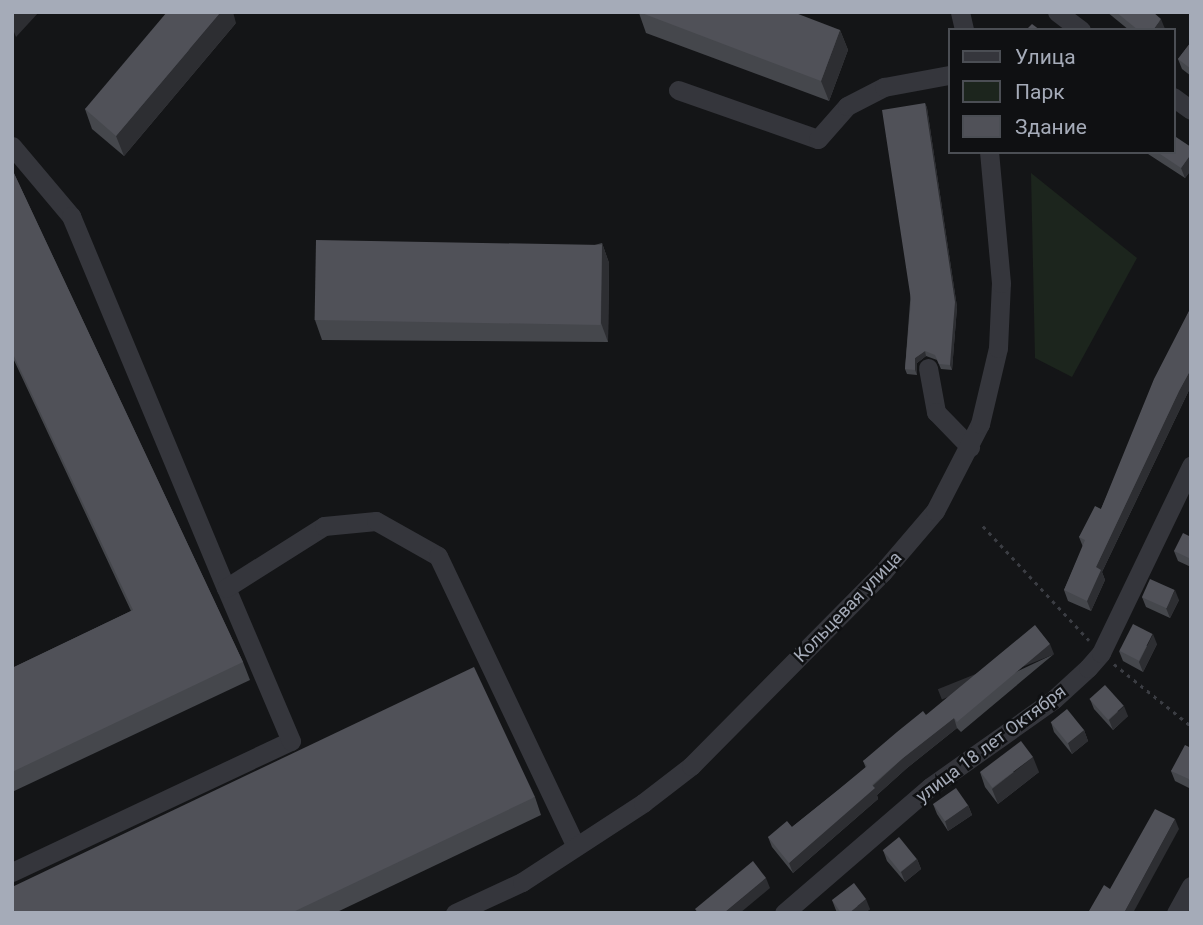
<!DOCTYPE html>
<meta charset="utf-8">
<style>
body{margin:0}
#map{position:relative;width:1203px;height:925px;overflow:hidden;background:#141517;font-family:Roboto,sans-serif}
div>[style]{position:absolute}
.green>*{inset:0;background:#1c251d}
.path>*{height:2.5px;margin-top:-1.25px;transform-origin:0;background:repeating-linear-gradient(90deg,#3b3d43 0 3.5px,transparent 0 8.5px)}
.minor>*{height:19px;margin:-9.5px;padding:0 9.5px;transform-origin:9.5px;border-radius:9.5px;background:#35363c}
.wall>*{inset:0;background:#45474c}
.shaded-wall>*{inset:0;background:#2d2e32;transform-origin:0 0}
.building>*{inset:0;background:#505158;transform-origin:0 0}
span{translate:-50% -50%;white-space:nowrap;text-align:center;line-height:1.15;-webkit-text-stroke:5px #0f1012;paint-order:stroke}
.street-label{font-size:18px;color:#a5abb8}
.frame{position:absolute;inset:0;border:14px solid #a5abb8;pointer-events:none}
.legend{position:absolute;left:948px;top:28px;width:228px;height:126px;box-sizing:border-box;background:#0f1012;border:2px solid #4b4e54;margin:0;padding:9px 12px;list-style:none;font-size:21px;color:#a5abb8}
.legend li{display:flex;align-items:center;gap:14px;height:35px}
.legend b{width:35px;border:2px solid #4b4e54}
</style>
<div id="map">
<div class="green">
<div style="clip-path:polygon(1031px 173px,1137px 258px,1072px 377px,1035px 358px)"></div>
</div>
<div class="path">
<div style="left:983px;top:526px;width:156px;rotate:47.1deg"></div>
<div style="left:1114px;top:664px;width:99px;rotate:38.8deg"></div>
</div>
<div class="minor">
<div style="left:960px;top:12px;width:18px;rotate:77deg"></div>
<div style="left:1057px;top:12px;width:30px;rotate:37deg"></div>
<div style="left:678px;top:90px;width:148px;rotate:19.3deg"></div>
<div style="left:818px;top:139px;width:44px;rotate:-48.7deg"></div>
<div style="left:847px;top:106px;width:42px;rotate:-27.2deg"></div>
<div style="left:884px;top:87px;width:66px;rotate:-10.5deg"></div>
<div style="left:1173px;top:97px;width:22px;rotate:36deg"></div>
<div style="left:12px;top:146px;width:92px;rotate:49.9deg"></div>
<div style="left:71px;top:216px;width:403px;rotate:67.4deg"></div>
<div style="left:928px;top:368px;width:45px;rotate:79.7deg"></div>
<div style="left:936px;top:412px;width:49px;rotate:45.8deg"></div>
<div style="left:12px;top:872px;width:308px;rotate:-25.2deg"></div>
<div style="left:291px;top:741px;width:166px;rotate:-113deg"></div>
<div style="left:226px;top:588px;width:116px;rotate:-32.3deg"></div>
<div style="left:324px;top:526px;width:52px;rotate:-5.5deg"></div>
<div style="left:376px;top:521px;width:71px;rotate:29.4deg"></div>
<div style="left:438px;top:556px;width:320px;rotate:64.6deg"></div>
<div style="left:455px;top:913px;width:74px;rotate:-24.8deg"></div>
<div style="left:522px;top:882px;width:145px;rotate:-33.1deg"></div>
<div style="left:643px;top:803px;width:61px;rotate:-37.6deg"></div>
<div style="left:691px;top:766px;width:272px;rotate:-45.3deg"></div>
<div style="left:882px;top:573px;width:82px;rotate:-49.5deg"></div>
<div style="left:935px;top:511px;width:98px;rotate:-62.7deg"></div>
<div style="left:980px;top:424px;width:78px;rotate:-76.7deg"></div>
<div style="left:998px;top:348px;width:65px;rotate:-87.4deg"></div>
<div style="left:1001px;top:283px;width:132px;rotate:-95.2deg"></div>
<div style="left:784px;top:913px;width:193px;rotate:-40.8deg"></div>
<div style="left:930px;top:787px;width:151px;rotate:-35.3deg"></div>
<div style="left:1053px;top:700px;width:47px;rotate:-42.4deg"></div>
<div style="left:1088px;top:668px;width:20px;rotate:-49deg"></div>
<div style="left:1101px;top:653px;width:208px;rotate:-64.3deg"></div>
<div style="left:1176px;top:913px;width:31px;rotate:-61deg"></div>
</div>
<div class="wall">
<div style="clip-path:polygon(1107px 12px,1153px 12px,1165px 29px,1129px 30px)"></div>
<div style="clip-path:polygon(639px 13px,840px 30px,848px 50px,829px 101px,646px 33px)"></div>
<div style="clip-path:polygon(236px 23px,124px 156px,92px 129px,85px 109px)"></div>
<div style="clip-path:polygon(1191px 42px,1191px 76px,1182px 69px,1178px 59px)"></div>
<div style="clip-path:polygon(925px 103px,927px 108px,957px 307px,952px 370px,941px 369px,937px 360px,926px 356px,917px 363px,917px 375px,907px 374px,905px 369px)"></div>
<div style="clip-path:polygon(1191px 147px,1191px 170px,1185px 178px,1145px 152px,1173px 152px)"></div>
<div style="clip-path:polygon(12px 169px,243px 662px,250px 680px,12px 792px,12px 668px,131px 611px,12px 356px)"></div>
<div style="clip-path:polygon(602px 243px,609px 263px,608px 342px,322px 340px,315px 320px)"></div>
<div style="clip-path:polygon(1191px 307px,1191px 386px,1102px 572px,1105px 580px,1091px 611px,1068px 601px,1064px 590px,1083px 547px,1079px 537px,1101px 509px)"></div>
<div style="clip-path:polygon(1191px 537px,1191px 567px,1178px 561px,1174px 551px)"></div>
<div style="clip-path:polygon(1142px 597px,1179px 600px,1170px 618px,1146px 607px)"></div>
<div style="clip-path:polygon(1157px 644px,1143px 672px,1123px 661px,1119px 651px)"></div>
<div style="clip-path:polygon(1054px 654px,961px 732px,957px 728px,907px 768px,877px 795px,878px 799px,793px 873px,772px 847px,768px 837px,792px 827px,866px 768px,863px 761px,926px 715px)"></div>
<div style="clip-path:polygon(1090px 699px,1128px 716px,1113px 730px,1094px 709px)"></div>
<div style="clip-path:polygon(1051px 722px,1084px 730px,1088px 741px,1072px 754px,1054px 732px)"></div>
<div style="clip-path:polygon(1191px 748px,1191px 789px,1175px 781px,1171px 771px)"></div>
<div style="clip-path:polygon(980px 772px,1039px 772px,998px 804px,985px 787px)"></div>
<div style="clip-path:polygon(535px 797px,541px 815px,335px 913px,12px 913px)"></div>
<div style="clip-path:polygon(933px 804px,968px 805px,972px 815px,948px 831px,937px 814px)"></div>
<div style="clip-path:polygon(883px 850px,917px 859px,921px 869px,905px 882px,887px 861px)"></div>
<div style="clip-path:polygon(832px 900px,870px 909px,865px 913px,837px 913px)"></div>
</div>
<div class="shaded-wall">
<div style="clip-path:polygon(14px 12px,39px 12px,16px 37px,12px 27px,12px 14px)"></div>
<div style="clip-path:polygon(221px 12px,233px 12px,236px 23px,124px 156px,116px 136px)"></div>
<div style="clip-path:polygon(1161px 19px,1165px 29px,1153px 30px)"></div>
<div style="clip-path:polygon(840px 30px,848px 50px,829px 101px,821px 81px)"></div>
<div style="clip-path:polygon(925px 103px,927px 108px,957px 307px,952px 370px,950px 365px)"></div>
<div style="clip-path:polygon(1191px 154px,1191px 170px,1185px 178px,1181px 168px)"></div>
<div style="clip-path:polygon(602px 243px,609px 263px,608px 342px,601px 323px)"></div>
<div style="clip-path:polygon(925px 351px,926px 356px,917px 363px,917px 375px,915px 370px,915px 358px)"></div>
<div style="clip-path:polygon(1191px 369px,1191px 386px,1102px 572px,1105px 580px,1091px 611px,1087px 601px,1096px 567px,1179px 391px)"></div>
<div style="clip-path:polygon(1175px 590px,1179px 600px,1170px 618px,1166px 608px)"></div>
<div style="clip-path:polygon(1153px 634px,1157px 644px,1143px 672px,1139px 662px)"></div>
<div style="left:1050px;top:644px;width:11px;height:121px;rotate:68deg"></div>
<div style="clip-path:polygon(1124px 706px,1128px 716px,1113px 730px,1109px 720px)"></div>
<div style="clip-path:polygon(954px 718px,957px 728px,907px 768px,877px 795px,878px 799px,793px 873px,789px 863px,903px 758px)"></div>
<div style="clip-path:polygon(1084px 730px,1088px 741px,1072px 754px,1068px 743px)"></div>
<div style="clip-path:polygon(1033px 757px,1039px 772px,998px 804px,992px 789px)"></div>
<div style="clip-path:polygon(968px 805px,972px 815px,948px 831px,945px 821px)"></div>
<div style="clip-path:polygon(1175px 819px,1179px 829px,1133px 913px,1124px 913px)"></div>
<div style="clip-path:polygon(917px 859px,921px 869px,905px 882px,901px 872px)"></div>
<div style="clip-path:polygon(766px 878px,770px 888px,740px 913px,724px 913px)"></div>
<div style="clip-path:polygon(866px 899px,870px 909px,865px 913px,849px 913px)"></div>
</div>
<div class="building">
<div style="clip-path:polygon(167px 12px,221px 12px,116px 136px,85px 109px)"></div>
<div style="clip-path:polygon(639px 12px,793px 12px,840px 30px,821px 81px)"></div>
<div style="clip-path:polygon(1116px 12px,1153px 12px,1161px 19px,1153px 30px,1138px 30px)"></div>
<div style="clip-path:polygon(1032px 24px,1040px 30px,1026px 30px)"></div>
<div style="clip-path:polygon(1191px 42px,1191px 69px,1178px 59px)"></div>
<div style="clip-path:polygon(925px 103px,955px 302px,950px 365px,939px 364px,935px 355px,925px 351px,915px 358px,915px 370px,905px 369px,911px 300px,882px 110px)"></div>
<div style="clip-path:polygon(1173px 135px,1191px 147px,1191px 154px,1181px 168px,1157px 152px,1173px 152px)"></div>
<div style="clip-path:polygon(12px 169px,243px 662px,12px 772px,12px 668px,133px 610px,12px 352px)"></div>
<div style="left:316px;top:240px;width:286px;height:80px;rotate:1deg"></div>
<div style="clip-path:polygon(1191px 307px,1191px 369px,1179px 391px,1096px 567px,1101px 570px,1087px 601px,1064px 590px,1085px 540px,1079px 537px,1095px 506px,1101px 509px,1154px 379px)"></div>
<div style="clip-path:polygon(1183px 533px,1191px 537px,1191px 559px,1174px 551px)"></div>
<div style="left:1150px;top:579px;width:27px;height:20px;rotate:24deg"></div>
<div style="left:1133px;top:624px;width:22px;height:30px;rotate:27deg"></div>
<div style="clip-path:polygon(1035px 625px,1050px 644px,957px 722px,954px 718px,903px 758px,872px 785px,875px 788px,789px 863px,768px 837px,787px 821px,792px 827px,838px 790px,867px 766px,863px 761px,897px 732px,923px 711px,926px 715px)"></div>
<div style="clip-path:polygon(474px 667px,535px 797px,291px 913px,12px 913px,12px 887px)"></div>
<div style="left:1105px;top:685px;width:28px;height:21px;rotate:48deg"></div>
<div style="left:1067px;top:709px;width:27px;height:21px;rotate:51deg"></div>
<div style="left:1021px;top:741px;width:20px;height:51px;rotate:53deg"></div>
<div style="clip-path:polygon(1185px 745px,1191px 748px,1191px 780px,1171px 771px)"></div>
<div style="left:956px;top:788px;width:21px;height:28px;rotate:55deg"></div>
<div style="clip-path:polygon(1155px 809px,1175px 819px,1124px 913px,1093px 913px,1089px 911px,1104px 885px,1110px 889px)"></div>
<div style="left:899px;top:837px;width:28px;height:21px;rotate:51deg"></div>
<div style="clip-path:polygon(753px 861px,766px 878px,724px 913px,698px 913px,695px 909px)"></div>
<div style="clip-path:polygon(854px 883px,866px 899px,849px 913px,841px 913px,832px 900px)"></div>
</div>
<div class="street-label">
<span style="left:848px;top:607px;rotate:-46deg">Кольцевая улица</span>
<span style="left:991px;top:744px;rotate:-37deg">улица 18 лет Октября</span>
</div>
<div class="frame"></div>
<ul class="legend">
<li><b style="height:9px;background:#35363c"></b>Улица</li>
<li><b style="height:19px;background:#1c251d"></b>Парк</li>
<li><b style="height:19px;background:#505158"></b>Здание</li>
</ul>
</div>
